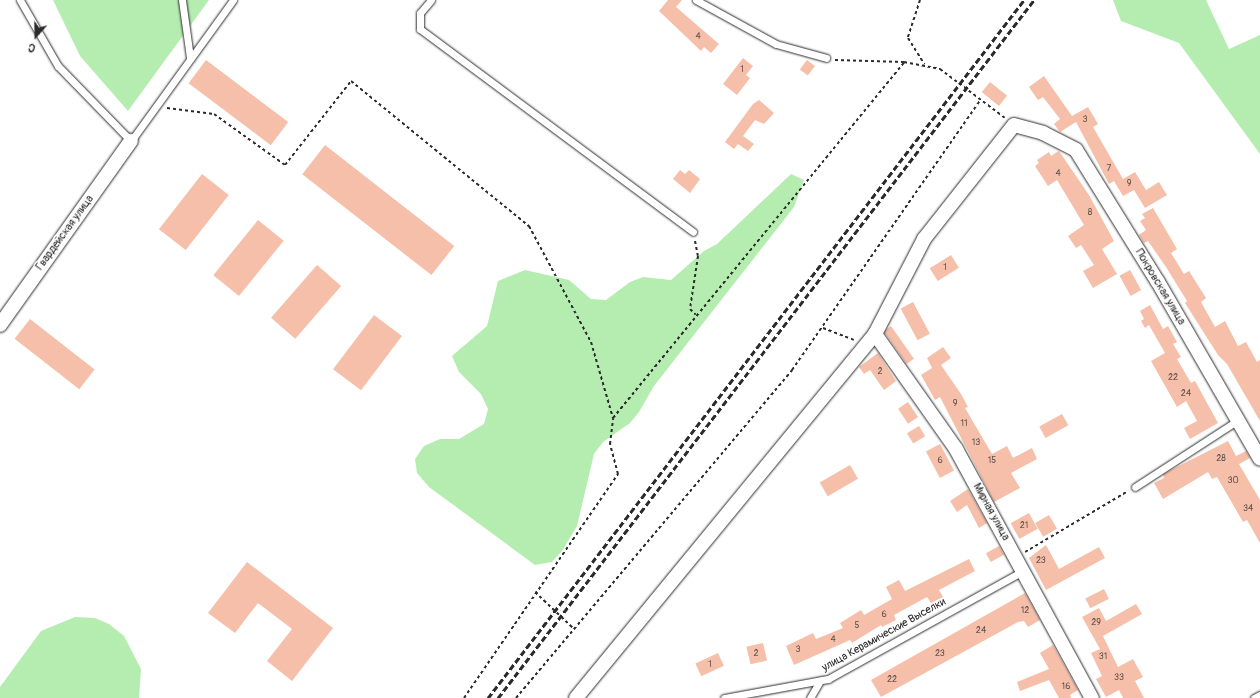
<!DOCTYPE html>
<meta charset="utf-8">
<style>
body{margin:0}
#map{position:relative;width:1260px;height:698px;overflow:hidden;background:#fff;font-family:Pangolin,sans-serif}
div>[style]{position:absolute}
.green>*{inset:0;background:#b5edb0}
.building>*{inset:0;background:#f6bfaa;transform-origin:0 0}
.path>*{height:2px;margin-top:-1px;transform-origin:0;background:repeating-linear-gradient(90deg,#2b2b2b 0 3px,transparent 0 6px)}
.roads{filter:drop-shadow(0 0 1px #2b2b2b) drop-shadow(0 0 1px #2b2b2b)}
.service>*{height:7px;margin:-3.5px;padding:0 3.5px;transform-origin:3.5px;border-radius:3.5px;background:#fff}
.minor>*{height:14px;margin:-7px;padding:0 7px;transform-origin:7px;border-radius:7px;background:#fff}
.rail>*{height:3px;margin-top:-1.5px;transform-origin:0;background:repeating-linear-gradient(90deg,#2b2b2b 0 6px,transparent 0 9px)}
span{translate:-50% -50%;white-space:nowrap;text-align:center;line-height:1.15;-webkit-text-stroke:3px #fff;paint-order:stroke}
.number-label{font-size:9px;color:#5e504b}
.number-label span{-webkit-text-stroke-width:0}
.street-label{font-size:11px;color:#2b2b2b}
.north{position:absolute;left:16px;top:16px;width:40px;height:40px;-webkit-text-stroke:3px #fff;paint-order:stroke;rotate:200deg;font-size:11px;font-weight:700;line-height:16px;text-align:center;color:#2b2b2b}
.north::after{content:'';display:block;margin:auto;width:14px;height:18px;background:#2b2b2b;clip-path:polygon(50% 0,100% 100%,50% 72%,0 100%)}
</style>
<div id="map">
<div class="green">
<div style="clip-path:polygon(53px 0,209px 0,128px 111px,80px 56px)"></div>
<div style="clip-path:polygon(1113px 0,1206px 0,1229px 49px,1260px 35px,1260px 154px,1179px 43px,1121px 21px)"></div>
<div style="clip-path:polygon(791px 174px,804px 180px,794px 207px,654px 386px,639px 412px,630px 423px,603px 442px,594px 454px,577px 526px,562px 551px,552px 562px,535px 565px,429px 487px,417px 473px,415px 459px,424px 446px,440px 439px,459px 439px,484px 424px,488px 409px,481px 394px,459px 372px,452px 356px,487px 326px,498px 281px,525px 270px,569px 280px,591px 299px,606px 300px,630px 282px,643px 277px,671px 280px,704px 251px,717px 244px)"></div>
<div style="clip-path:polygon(75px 617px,95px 618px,109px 624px,124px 636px,141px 669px,139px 698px,0 698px,0 687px,41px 631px)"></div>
</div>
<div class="building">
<div style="clip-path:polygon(668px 0,682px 0,676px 7px,719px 44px,711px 53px,704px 47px,701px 51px,659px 11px)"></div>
<div style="clip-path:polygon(743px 58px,753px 66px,746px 75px,750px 78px,737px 95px,723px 84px)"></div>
<div style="left:206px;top:60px;width:103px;height:29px;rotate:37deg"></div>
<div style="left:807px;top:60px;width:10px;height:12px;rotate:37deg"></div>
<div style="clip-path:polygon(1044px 76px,1072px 116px,1088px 107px,1098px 124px,1093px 127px,1123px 179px,1135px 172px,1146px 190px,1159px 182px,1167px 195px,1145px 208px,1134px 190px,1123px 196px,1114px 181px,1109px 184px,1076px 122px,1060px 132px,1054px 124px,1060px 119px,1043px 97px,1038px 100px,1029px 87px)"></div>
<div style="left:990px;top:82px;width:22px;height:13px;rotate:39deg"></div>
<div style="clip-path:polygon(759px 100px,774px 113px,764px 124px,755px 120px,743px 136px,754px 144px,748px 151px,738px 144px,734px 149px,725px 142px,753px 104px)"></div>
<div style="left:325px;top:145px;width:164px;height:37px;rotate:38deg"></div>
<div style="clip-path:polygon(1059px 151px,1089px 195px,1114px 241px,1102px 249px,1117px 274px,1093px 288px,1083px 271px,1094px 265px,1081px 245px,1076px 248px,1068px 236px,1084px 225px,1057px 180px,1048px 186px,1035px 166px,1039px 163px,1037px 160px,1049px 152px,1051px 156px)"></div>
<div style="clip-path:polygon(680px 170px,685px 174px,689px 170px,700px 179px,690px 193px,673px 179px)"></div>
<div style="left:202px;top:174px;width:34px;height:70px;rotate:38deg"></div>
<div style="clip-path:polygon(1153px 208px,1177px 249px,1171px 253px,1184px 274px,1189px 271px,1206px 298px,1201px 302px,1215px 327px,1225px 321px,1238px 346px,1246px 342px,1257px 362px,1260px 360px,1260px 421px,1227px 364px,1218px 355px,1185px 303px,1187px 301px,1166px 267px,1148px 241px,1144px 243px,1139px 235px,1146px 230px,1140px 221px,1145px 218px,1142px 214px)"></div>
<div style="left:258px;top:220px;width:33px;height:71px;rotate:39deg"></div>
<div style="left:951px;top:255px;width:15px;height:25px;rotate:58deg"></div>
<div style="left:317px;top:265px;width:32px;height:70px;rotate:41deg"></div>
<div style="left:1130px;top:270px;width:23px;height:12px;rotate:61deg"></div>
<div style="left:913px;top:302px;width:36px;height:14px;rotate:62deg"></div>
<div style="clip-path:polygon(1150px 305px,1163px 329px,1168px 326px,1177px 342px,1173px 344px,1181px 357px,1177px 359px,1191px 383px,1195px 381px,1218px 423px,1190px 439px,1184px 428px,1197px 421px,1186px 401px,1177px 407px,1151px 361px,1165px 353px,1149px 325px,1145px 328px,1141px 321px,1144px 319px,1140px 311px)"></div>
<div style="left:374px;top:315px;width:35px;height:68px;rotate:37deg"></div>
<div style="left:30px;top:319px;width:82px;height:25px;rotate:38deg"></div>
<div style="left:891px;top:326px;width:40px;height:9px;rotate:55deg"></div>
<div style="clip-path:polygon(943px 347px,951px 358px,941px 365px,961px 394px,968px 407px,965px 408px,992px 454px,1007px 446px,1013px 458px,1032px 448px,1037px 459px,1011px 473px,1020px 488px,994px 502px,940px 397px,935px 400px,921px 375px,932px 368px,927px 358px)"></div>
<div style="clip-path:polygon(878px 353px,896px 381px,884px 390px,870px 370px,864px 374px,859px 367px)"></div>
<div style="left:908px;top:402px;width:18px;height:12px;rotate:56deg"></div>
<div style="left:1062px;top:414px;width:13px;height:26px;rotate:61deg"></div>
<div style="left:919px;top:426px;width:12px;height:14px;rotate:59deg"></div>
<div style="clip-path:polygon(1228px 441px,1236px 456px,1246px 451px,1250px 458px,1239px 464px,1260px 500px,1260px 543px,1247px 520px,1243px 522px,1217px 477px,1212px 479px,1208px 472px,1163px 499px,1154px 483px,1164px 478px,1163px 474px)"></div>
<div style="left:940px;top:444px;width:30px;height:16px;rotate:62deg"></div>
<div style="left:850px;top:465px;width:16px;height:35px;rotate:60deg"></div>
<div style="clip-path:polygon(968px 489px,987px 523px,979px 528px,967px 505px,957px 512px,950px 501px)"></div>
<div style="left:1029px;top:513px;width:18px;height:21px;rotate:61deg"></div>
<div style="left:1049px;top:515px;width:16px;height:16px;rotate:60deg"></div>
<div style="clip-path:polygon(1046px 545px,1059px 569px,1099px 547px,1105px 558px,1046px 590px,1029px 558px)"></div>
<div style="left:999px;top:546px;width:10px;height:15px;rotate:61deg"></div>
<div style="clip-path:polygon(969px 559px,975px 571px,939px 590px,943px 597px,931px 603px,927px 597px,894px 615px,896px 620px,882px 627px,881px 625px,852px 643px,850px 640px,794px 665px,786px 646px,813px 633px,816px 639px,843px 628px,840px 623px,861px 610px,864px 615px,892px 599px,886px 587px,899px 580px,905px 591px)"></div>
<div style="clip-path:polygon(247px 562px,333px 628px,292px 681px,267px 661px,292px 629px,258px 603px,235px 633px,208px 613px)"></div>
<div style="left:1104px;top:589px;width:11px;height:21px;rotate:63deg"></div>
<div style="clip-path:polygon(1025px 593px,1040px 620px,1028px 627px,1024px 621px,1018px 622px,881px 697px,871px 680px)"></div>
<div style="clip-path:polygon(1136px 604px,1142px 614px,1103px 636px,1118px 667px,1133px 659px,1143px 677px,1135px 681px,1144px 698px,1123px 698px,1119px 690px,1106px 697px,1096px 679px,1102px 676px,1091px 653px,1100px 649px,1082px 617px,1099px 608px,1106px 621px)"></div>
<div style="left:763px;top:643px;width:18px;height:17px;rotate:77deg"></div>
<div style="clip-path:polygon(1053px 645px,1078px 690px,1070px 695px,1071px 698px,1059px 698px,1049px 680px,1020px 691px,1017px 682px,1049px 669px,1040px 653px)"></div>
<div style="left:718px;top:653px;width:14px;height:25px;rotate:65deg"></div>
</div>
<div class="path">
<div style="left:920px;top:0;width:40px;rotate:108deg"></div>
<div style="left:908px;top:38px;width:31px;rotate:58deg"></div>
<div style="left:835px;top:60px;width:69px;rotate:1.7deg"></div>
<div style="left:904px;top:62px;width:37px;rotate:11deg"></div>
<div style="left:940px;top:69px;width:81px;rotate:37deg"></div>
<div style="left:167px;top:108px;width:47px;rotate:7.3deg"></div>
<div style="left:214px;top:114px;width:87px;rotate:35.7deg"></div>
<div style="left:285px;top:165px;width:107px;rotate:-51.8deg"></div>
<div style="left:351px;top:81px;width:230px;rotate:39.2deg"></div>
<div style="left:529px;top:226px;width:132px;rotate:61.9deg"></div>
<div style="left:591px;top:342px;width:79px;rotate:73.9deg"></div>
<div style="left:695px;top:241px;width:15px;rotate:79deg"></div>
<div style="left:698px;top:256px;width:54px;rotate:98.6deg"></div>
<div style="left:690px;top:309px;width:8px;rotate:45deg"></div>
<div style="left:823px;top:328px;width:33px;rotate:21deg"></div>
<div style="left:1025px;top:552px;width:120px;rotate:-30.6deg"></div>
<div style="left:535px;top:592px;width:52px;rotate:43.5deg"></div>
<div style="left:464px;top:698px;width:272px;rotate:-55.5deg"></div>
<div style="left:618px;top:474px;width:31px;rotate:-105deg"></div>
<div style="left:610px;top:444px;width:26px;rotate:-83deg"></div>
<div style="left:613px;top:418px;width:460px;rotate:-50.7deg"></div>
<div style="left:516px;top:698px;width:429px;rotate:-49.9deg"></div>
<div style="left:792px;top:370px;width:328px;rotate:-55.1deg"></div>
</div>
<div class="roads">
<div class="service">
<div style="left:20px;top:0;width:76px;rotate:60.1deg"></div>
<div style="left:58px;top:66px;width:105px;rotate:45.8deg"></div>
<div style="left:131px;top:141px;width:174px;rotate:-54.1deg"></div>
<div style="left:182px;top:0;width:59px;rotate:82.1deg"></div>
<div style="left:431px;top:0;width:17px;rotate:130deg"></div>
<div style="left:420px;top:13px;width:16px;rotate:90deg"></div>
<div style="left:420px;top:29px;width:340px;rotate:36.6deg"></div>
<div style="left:696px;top:0;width:91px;rotate:28.8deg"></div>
<div style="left:776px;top:44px;width:52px;rotate:15.6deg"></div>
<div style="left:1135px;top:487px;width:123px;rotate:-33deg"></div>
<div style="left:724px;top:698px;width:106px;rotate:-10.4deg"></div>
<div style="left:828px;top:679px;width:223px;rotate:-29deg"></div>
<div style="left:810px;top:698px;width:20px;rotate:-60deg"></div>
<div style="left:1254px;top:698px;width:7px;rotate:-27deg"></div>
</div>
<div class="minor">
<div style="left:0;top:325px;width:226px;rotate:-54.6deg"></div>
<div style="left:875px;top:334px;width:141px;rotate:54.8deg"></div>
<div style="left:956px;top:449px;width:284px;rotate:61.4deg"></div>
<div style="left:576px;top:698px;width:471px;rotate:-50.6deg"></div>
<div style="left:875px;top:334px;width:107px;rotate:-62.7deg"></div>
<div style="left:924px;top:239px;width:145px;rotate:-51.7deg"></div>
<div style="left:1014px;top:125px;width:30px;rotate:15deg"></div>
<div style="left:1043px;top:133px;width:37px;rotate:27deg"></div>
<div style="left:1076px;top:150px;width:155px;rotate:58.2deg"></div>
<div style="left:1158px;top:282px;width:204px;rotate:60deg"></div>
</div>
</div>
<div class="rail">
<div style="left:488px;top:698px;width:880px;rotate:-52.48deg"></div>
<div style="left:498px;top:698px;width:880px;rotate:-52.48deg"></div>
</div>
<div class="number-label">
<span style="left:698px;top:37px">4</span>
<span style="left:742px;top:70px">1</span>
<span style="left:1085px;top:120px">3</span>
<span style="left:1109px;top:169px">7</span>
<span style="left:1058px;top:174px">4</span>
<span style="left:1129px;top:184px">9</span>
<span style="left:1090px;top:213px">8</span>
<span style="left:945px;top:268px">1</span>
<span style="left:880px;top:372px">2</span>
<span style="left:1173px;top:378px">22</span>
<span style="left:1186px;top:394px">24</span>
<span style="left:955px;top:404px">9</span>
<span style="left:964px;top:424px">11</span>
<span style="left:976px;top:443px">13</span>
<span style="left:1221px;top:459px">28</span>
<span style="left:940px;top:461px">6</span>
<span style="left:992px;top:461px">15</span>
<span style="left:1233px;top:481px">30</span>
<span style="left:1248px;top:509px">34</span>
<span style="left:1024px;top:526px">21</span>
<span style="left:1041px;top:561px">23</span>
<span style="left:1025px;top:611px">12</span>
<span style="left:884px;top:615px">6</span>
<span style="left:1096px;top:623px">29</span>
<span style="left:857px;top:626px">5</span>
<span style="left:981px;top:631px">24</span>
<span style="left:833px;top:640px">4</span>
<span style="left:798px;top:650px">3</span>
<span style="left:756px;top:654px">2</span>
<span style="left:940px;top:654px">23</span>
<span style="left:1103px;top:657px">31</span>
<span style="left:710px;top:665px">1</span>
<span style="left:1119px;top:678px">33</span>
<span style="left:892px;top:680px">22</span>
<span style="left:1066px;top:687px">16</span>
</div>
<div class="street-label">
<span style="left:65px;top:233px;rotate:-54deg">Гвардейская улица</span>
<span style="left:1160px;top:287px;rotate:59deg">Покровская улица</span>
<span style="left:991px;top:512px;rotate:61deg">Мирная улица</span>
<span style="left:884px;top:635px;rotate:-29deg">улица Керамические Выселки</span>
</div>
<div class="north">С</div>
</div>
